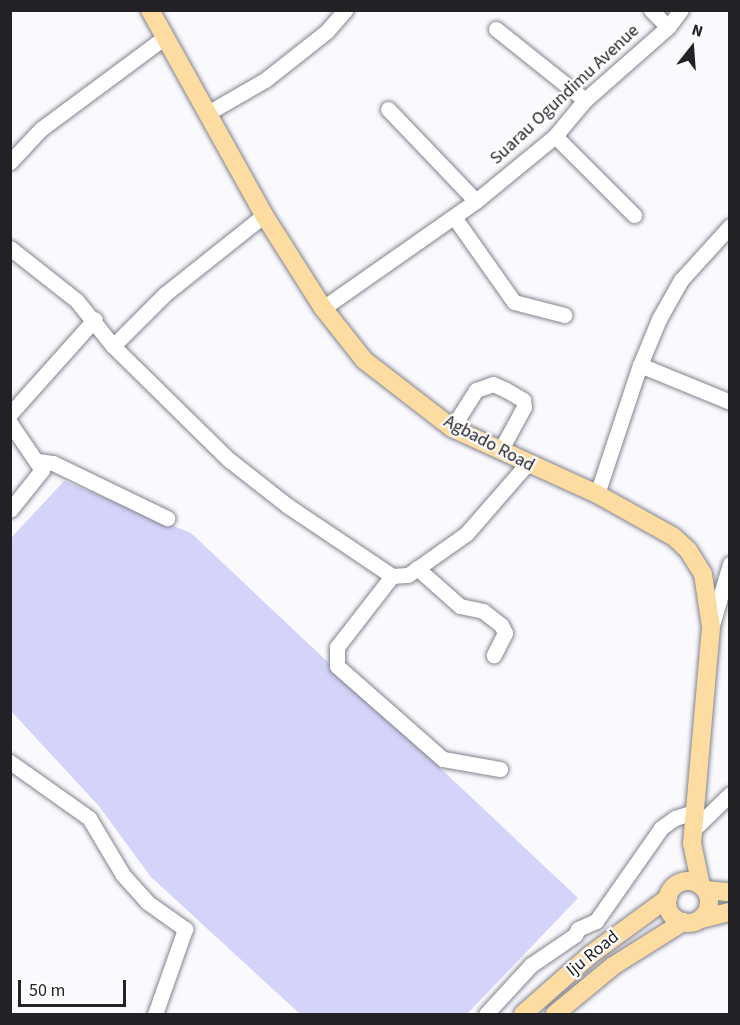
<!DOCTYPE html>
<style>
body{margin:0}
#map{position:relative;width:740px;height:1025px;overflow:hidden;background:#f9f9fe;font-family:"Source Sans 3",sans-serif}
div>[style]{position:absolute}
.green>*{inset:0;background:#d4d4fa}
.roads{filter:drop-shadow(0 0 2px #83838e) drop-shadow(0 0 2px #83838e)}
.minor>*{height:15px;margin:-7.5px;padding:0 7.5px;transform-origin:7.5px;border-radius:7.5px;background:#fff}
.major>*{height:18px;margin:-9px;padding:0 9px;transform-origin:9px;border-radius:9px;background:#fddca1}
.major>.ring{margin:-9px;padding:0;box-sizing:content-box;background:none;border:18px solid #fddca1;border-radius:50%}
span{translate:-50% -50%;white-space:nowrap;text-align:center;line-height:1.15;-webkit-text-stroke:4.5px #fff;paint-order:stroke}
.street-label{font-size:18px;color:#212126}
.frame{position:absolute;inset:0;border:12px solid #212126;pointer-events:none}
.north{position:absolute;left:662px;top:18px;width:60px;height:60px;-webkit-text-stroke:4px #fff;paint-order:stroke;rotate:17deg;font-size:16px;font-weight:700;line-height:24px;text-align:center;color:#212126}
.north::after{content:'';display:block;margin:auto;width:21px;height:27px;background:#212126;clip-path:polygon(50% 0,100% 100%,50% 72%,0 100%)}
.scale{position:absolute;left:18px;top:980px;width:108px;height:27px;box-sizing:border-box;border:3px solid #212126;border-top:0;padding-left:8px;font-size:18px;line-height:21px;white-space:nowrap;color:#212126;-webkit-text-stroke:4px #fff;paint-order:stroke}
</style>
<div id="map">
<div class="green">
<div style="clip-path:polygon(64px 481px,191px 533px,578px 898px,467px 1014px,300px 1014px,151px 877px,98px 805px,11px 711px,11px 538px)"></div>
</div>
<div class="roads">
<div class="minor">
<div style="left:651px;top:10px;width:24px;rotate:45deg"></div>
<div style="left:496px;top:29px;width:114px;rotate:38.6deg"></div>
<div style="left:388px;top:109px;width:127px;rotate:46.3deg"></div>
<div style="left:206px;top:114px;width:68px;rotate:-30deg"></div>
<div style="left:265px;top:80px;width:79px;rotate:-38.3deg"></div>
<div style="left:327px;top:31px;width:28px;rotate:-49deg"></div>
<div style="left:555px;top:136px;width:112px;rotate:45deg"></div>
<div style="left:10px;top:162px;width:45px;rotate:-46.8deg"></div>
<div style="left:41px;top:129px;width:154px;rotate:-36.6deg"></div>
<div style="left:454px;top:217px;width:104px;rotate:54.8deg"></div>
<div style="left:514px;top:302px;width:52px;rotate:14.6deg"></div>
<div style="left:10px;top:248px;width:85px;rotate:38.3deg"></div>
<div style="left:77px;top:301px;width:58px;rotate:51.3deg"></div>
<div style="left:113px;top:346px;width:161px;rotate:44.5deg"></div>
<div style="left:228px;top:459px;width:76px;rotate:38.1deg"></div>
<div style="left:288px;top:506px;width:125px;rotate:33.9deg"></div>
<div style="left:392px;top:576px;width:16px;rotate:-4deg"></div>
<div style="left:408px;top:575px;width:71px;rotate:-35.3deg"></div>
<div style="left:466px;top:534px;width:91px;rotate:-49deg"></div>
<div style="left:323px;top:308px;width:187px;rotate:-35deg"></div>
<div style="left:476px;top:201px;width:102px;rotate:-39.4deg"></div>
<div style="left:555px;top:136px;width:47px;rotate:-50.2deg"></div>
<div style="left:585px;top:100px;width:111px;rotate:-41.3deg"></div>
<div style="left:668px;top:27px;width:21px;rotate:-53deg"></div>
<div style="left:113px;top:346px;width:74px;rotate:-45deg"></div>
<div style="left:165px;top:294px;width:127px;rotate:-38.6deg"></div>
<div style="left:640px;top:365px;width:97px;rotate:22.3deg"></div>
<div style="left:10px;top:414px;width:127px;rotate:-48.2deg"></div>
<div style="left:10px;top:423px;width:57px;rotate:55.8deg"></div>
<div style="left:42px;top:470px;width:51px;rotate:128.7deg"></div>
<div style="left:452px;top:428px;width:45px;rotate:-57.7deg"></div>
<div style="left:476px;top:390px;width:18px;rotate:-19deg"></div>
<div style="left:493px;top:384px;width:14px;rotate:25deg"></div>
<div style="left:506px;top:390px;width:20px;rotate:30deg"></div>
<div style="left:523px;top:400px;width:7px;rotate:82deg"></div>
<div style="left:524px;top:407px;width:50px;rotate:118.6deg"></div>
<div style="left:38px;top:461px;width:15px;rotate:8deg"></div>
<div style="left:53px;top:463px;width:127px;rotate:25.8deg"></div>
<div style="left:597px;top:494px;width:136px;rotate:-71.6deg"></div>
<div style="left:640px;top:365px;width:50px;rotate:-67.6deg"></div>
<div style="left:659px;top:319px;width:45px;rotate:-60.6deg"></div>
<div style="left:681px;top:280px;width:73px;rotate:-47.8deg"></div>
<div style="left:417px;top:568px;width:57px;rotate:41.5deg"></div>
<div style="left:460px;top:606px;width:24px;rotate:12deg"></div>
<div style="left:483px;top:611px;width:23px;rotate:38deg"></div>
<div style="left:501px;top:625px;width:9px;rotate:63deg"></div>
<div style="left:505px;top:633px;width:25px;rotate:117deg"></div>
<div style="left:392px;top:576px;width:90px;rotate:127.8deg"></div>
<div style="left:337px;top:647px;width:19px;rotate:90deg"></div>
<div style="left:337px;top:666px;width:141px;rotate:41.3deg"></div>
<div style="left:443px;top:759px;width:58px;rotate:10deg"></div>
<div style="left:712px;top:625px;width:64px;rotate:-73.6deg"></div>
<div style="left:10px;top:762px;width:97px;rotate:35.3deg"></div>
<div style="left:89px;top:818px;width:66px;rotate:59.2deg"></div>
<div style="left:123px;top:875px;width:36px;rotate:48deg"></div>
<div style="left:147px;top:902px;width:47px;rotate:35.4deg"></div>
<div style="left:185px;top:929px;width:90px;rotate:109.4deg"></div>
<div style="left:692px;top:831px;width:53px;rotate:-44.2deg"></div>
<div style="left:486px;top:1014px;width:67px;rotate:-47.4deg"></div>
<div style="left:531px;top:965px;width:53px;rotate:-34.3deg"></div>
<div style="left:575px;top:935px;width:7px;rotate:-63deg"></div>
<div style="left:578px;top:929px;width:20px;rotate:-24deg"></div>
<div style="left:596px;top:921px;width:113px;rotate:-55deg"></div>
<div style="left:661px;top:828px;width:17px;rotate:-36deg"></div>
<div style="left:675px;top:818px;width:20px;rotate:-18deg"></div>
</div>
<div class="major">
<div style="left:150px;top:10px;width:235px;rotate:60.9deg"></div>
<div style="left:264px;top:215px;width:110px;rotate:57.6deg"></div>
<div style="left:323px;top:308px;width:66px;rotate:51.7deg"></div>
<div style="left:364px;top:360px;width:111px;rotate:37.7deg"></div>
<div style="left:452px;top:428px;width:159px;rotate:24.5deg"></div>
<div style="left:597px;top:494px;width:88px;rotate:29.2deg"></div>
<div style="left:674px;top:537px;width:19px;rotate:43deg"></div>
<div style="left:688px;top:550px;width:28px;rotate:58deg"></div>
<div style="left:703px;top:574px;width:54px;rotate:81.4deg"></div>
<div style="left:711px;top:627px;width:217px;rotate:95deg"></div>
<div style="left:692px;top:843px;width:44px;rotate:78.2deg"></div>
<div class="ring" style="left:667px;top:881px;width:24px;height:24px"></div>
<div style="left:705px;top:890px;width:25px;rotate:5deg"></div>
<div style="left:701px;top:919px;width:30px;rotate:-14deg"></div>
<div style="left:523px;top:1014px;width:89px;rotate:-41.4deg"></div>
<div style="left:590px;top:955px;width:97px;rotate:-36.2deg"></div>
<div style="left:555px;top:1014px;width:75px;rotate:-39.6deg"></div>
<div style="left:613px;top:966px;width:83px;rotate:-32.2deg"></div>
</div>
</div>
<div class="street-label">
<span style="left:565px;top:95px;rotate:-43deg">Suarau Ogundimu Avenue</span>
<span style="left:489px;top:444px;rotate:28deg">Agbado Road</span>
<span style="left:593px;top:954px;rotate:-39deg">Iju Road</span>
</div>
<div class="frame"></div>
<div class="north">N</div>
<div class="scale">50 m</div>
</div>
